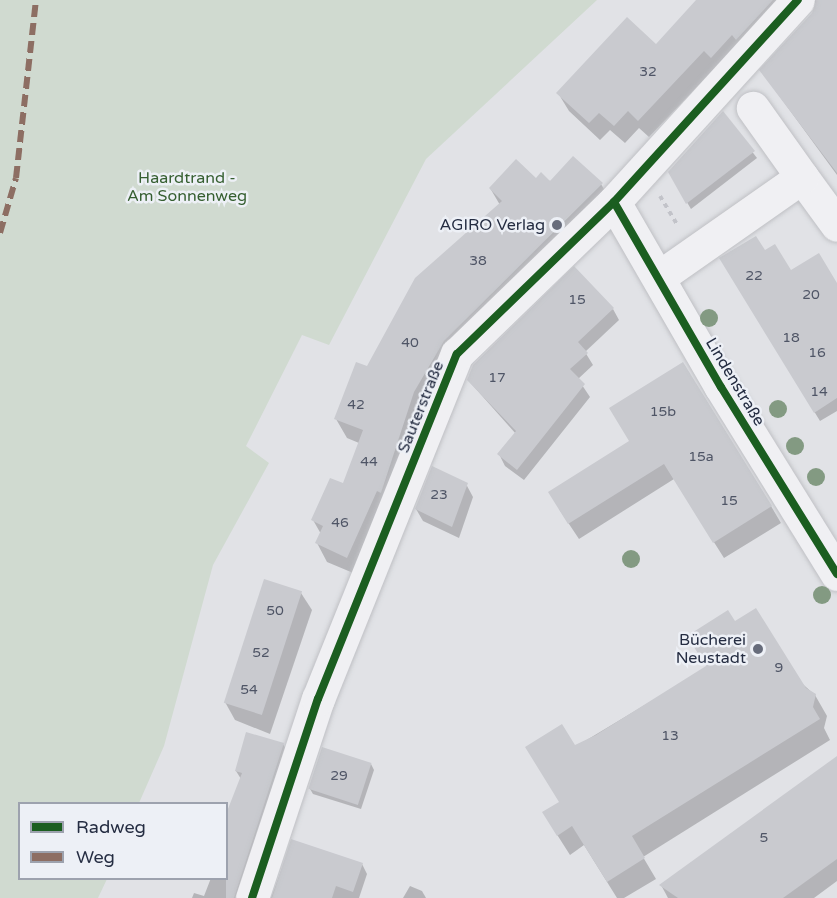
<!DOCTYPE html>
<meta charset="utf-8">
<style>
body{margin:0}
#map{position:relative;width:837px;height:898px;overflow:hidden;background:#e1e2e6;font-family:"Varela Round",sans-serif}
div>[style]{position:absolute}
.green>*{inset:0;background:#d0dad0}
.shadow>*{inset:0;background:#0003}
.building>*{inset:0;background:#c9cacf;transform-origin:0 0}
.path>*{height:4px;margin-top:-2px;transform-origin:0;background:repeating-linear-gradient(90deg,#c2c3c9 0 4.5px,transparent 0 9px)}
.roads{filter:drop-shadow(0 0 2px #bfc0c4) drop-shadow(0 0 2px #bfc0c4)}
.minor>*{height:33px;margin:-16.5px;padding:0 16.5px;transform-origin:16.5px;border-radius:16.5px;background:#f0f0f3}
.quiet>*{height:6px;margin-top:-3px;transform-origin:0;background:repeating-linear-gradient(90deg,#8d6e63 0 12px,transparent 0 18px)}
.cycleway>*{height:8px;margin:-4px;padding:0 4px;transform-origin:4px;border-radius:4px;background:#1b5e20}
.trees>*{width:18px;height:18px;margin:-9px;border-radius:50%;background:#839a82}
.dots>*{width:16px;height:16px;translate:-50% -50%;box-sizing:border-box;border:3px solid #edf0f6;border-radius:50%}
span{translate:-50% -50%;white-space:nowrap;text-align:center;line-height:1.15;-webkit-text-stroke:5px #edf0f6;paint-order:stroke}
.number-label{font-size:14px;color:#4f5566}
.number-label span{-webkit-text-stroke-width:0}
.park-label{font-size:16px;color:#365f31}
.poi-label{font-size:16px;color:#252d42}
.right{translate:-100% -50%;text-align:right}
.street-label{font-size:16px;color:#252d42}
.legend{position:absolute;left:18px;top:802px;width:210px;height:78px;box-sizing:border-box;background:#edf0f6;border:2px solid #9da2ae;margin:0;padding:8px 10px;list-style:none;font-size:18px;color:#252d42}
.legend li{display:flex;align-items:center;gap:12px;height:30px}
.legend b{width:30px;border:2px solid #9da2ae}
</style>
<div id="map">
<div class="green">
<div style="clip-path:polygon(0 0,597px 0,426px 159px,329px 345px,302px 335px,246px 446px,269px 463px,213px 565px,164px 746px,139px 803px,20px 804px,20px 878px,107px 879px,98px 898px,0 898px)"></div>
</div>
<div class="shadow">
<div style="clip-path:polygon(698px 0,810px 0,715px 68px,649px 137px,639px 128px,625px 143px,610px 130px,600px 140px,569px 111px,558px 93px,656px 46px)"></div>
<div style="clip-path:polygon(814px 0,837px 0,837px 175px,761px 71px,814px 13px)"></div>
<div style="clip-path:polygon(723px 114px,757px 158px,691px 209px,669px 172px)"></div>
<div style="clip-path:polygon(536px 180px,601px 184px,612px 203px,454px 360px,358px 575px,327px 562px,317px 543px,321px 534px,313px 520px,344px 485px,359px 443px,347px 438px,336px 419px,367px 368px,500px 205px,490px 188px)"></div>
<div style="clip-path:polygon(764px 252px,790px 272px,837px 285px,837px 411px,820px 421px,721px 259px)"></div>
<div style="clip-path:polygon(613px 309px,619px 320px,585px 352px,593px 365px,578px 379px,590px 397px,524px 480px,505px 466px,499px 454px,516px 434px,468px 380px)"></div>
<div style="clip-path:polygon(631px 442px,771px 506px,781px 523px,724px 558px,674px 479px,579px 539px,559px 509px)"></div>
<div style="clip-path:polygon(466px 484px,473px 497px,459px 538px,423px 521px,416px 509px)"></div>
<div style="clip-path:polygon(301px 593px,312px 610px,270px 734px,235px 720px,225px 702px)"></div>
<div style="clip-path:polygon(734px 623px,815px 695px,827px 716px,824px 728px,830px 740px,643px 857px,656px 879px,624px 898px,617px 898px,584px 845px,570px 855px,556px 833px,575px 747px,708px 667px)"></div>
<div style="clip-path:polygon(283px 744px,288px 753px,240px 898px,192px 898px,194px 893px,204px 896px,211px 878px,226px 878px,241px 779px,236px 771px)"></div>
<div style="clip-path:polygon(837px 759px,837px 881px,814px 898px,668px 898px,661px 885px)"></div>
<div style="clip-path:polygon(371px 764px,374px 770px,361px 809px,313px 794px,310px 789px)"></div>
<div style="clip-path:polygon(292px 841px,362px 864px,367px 874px,359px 898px,271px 898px)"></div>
<div style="clip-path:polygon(410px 886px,422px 891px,426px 898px,403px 898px)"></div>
</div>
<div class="building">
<div style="clip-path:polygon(696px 0,773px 0,736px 40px,732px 35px,711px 58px,704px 51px,638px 121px,628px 111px,614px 126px,599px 113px,589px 123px,556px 93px,627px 17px,656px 44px)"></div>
<div style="clip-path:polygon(816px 0,837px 0,837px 173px,759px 70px,812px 13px)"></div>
<div style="clip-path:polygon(723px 111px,755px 151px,686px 204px,668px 172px)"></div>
<div style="clip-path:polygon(573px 156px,603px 183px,444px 341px,414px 392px,381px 493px,377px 491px,347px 558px,315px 543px,323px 526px,311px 520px,330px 478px,343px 483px,363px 430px,334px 419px,356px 362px,367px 366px,415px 278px,502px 201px,489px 188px,516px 159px,536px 178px,541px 172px,550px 181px)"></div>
<div style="clip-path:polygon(756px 236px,765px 250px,775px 244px,791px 270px,819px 253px,837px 283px,837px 398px,814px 413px,719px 258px)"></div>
<div style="clip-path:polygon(574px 266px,614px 308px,578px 342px,588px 353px,570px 369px,585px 384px,517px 470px,497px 454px,516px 431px,467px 380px,473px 365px)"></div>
<div style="clip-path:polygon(683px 362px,772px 506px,713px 543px,664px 464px,568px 524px,548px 492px,629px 441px,609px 408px)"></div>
<div style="clip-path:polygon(432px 466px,468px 483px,452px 527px,415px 509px)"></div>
<div style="left:264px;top:579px;width:40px;height:130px;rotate:18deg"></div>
<div style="clip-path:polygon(756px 608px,806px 688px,816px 694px,813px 707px,820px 719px,632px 836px,645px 858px,607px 882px,572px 826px,557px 836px,542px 812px,559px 802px,525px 747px,562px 724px,575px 745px,596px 735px,706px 666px,687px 636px,728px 610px,735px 621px)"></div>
<div style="clip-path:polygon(246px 732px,284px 743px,234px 898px,226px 898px,226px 814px,242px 773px,235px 771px)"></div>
<div style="left:322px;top:747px;width:52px;height:44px;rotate:18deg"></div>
<div style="clip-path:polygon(837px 756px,837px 859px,783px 898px,678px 898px,659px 885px)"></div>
<div style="clip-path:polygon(291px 839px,363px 863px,353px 892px,336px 886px,332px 898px,272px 898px)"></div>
</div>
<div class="path">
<div style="left:660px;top:196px;width:35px;rotate:59deg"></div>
</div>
<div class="roads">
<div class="minor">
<div style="left:802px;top:177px;width:59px;rotate:53.9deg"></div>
<div style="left:614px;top:202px;width:214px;rotate:60deg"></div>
<div style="left:721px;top:387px;width:220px;rotate:58.2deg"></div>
<div style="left:659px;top:277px;width:174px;rotate:-35deg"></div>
<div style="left:802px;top:177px;width:85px;rotate:-125.4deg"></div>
<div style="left:252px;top:898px;width:210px;rotate:-71.7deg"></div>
<div style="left:318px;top:699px;width:372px;rotate:-68.1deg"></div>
<div style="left:457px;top:354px;width:219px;rotate:-44.1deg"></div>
<div style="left:614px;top:202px;width:273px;rotate:-47.7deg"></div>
</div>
</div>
<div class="quiet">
<div style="left:0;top:233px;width:57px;rotate:-73.8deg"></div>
<div style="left:16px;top:178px;width:179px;rotate:-83.6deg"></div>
</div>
<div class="cycleway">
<div style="left:614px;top:202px;width:214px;rotate:60deg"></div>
<div style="left:721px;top:387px;width:220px;rotate:58.2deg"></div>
<div style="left:252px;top:898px;width:210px;rotate:-71.7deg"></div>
<div style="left:318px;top:699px;width:372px;rotate:-68.1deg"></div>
<div style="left:457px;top:354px;width:219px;rotate:-44.1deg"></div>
<div style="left:614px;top:202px;width:273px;rotate:-47.7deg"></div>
</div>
<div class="trees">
<div style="left:709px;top:318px"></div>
<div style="left:778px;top:409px"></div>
<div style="left:795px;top:446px"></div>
<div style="left:816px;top:477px"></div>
<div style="left:631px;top:559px"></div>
<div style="left:822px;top:595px"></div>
</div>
<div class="dots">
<div style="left:557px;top:225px;background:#676c7b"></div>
<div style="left:758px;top:649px;background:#676c7b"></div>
</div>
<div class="number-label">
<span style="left:648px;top:72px">32</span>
<span style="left:478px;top:261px">38</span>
<span style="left:754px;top:276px">22</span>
<span style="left:811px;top:295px">20</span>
<span style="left:577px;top:300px">15</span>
<span style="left:791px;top:338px">18</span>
<span style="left:410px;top:343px">40</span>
<span style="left:817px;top:353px">16</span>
<span style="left:497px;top:378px">17</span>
<span style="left:819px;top:392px">14</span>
<span style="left:356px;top:405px">42</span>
<span style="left:663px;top:412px">15b</span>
<span style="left:701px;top:457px">15a</span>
<span style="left:369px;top:462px">44</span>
<span style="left:439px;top:495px">23</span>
<span style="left:729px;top:501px">15</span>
<span style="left:340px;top:523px">46</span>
<span style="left:275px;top:611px">50</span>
<span style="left:261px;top:653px">52</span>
<span style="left:779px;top:668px">9</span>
<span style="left:249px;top:690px">54</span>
<span style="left:670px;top:736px">13</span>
<span style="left:339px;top:776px">29</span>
<span style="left:764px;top:838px">5</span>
</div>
<div class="park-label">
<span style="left:187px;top:187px">Haardtrand -<br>Am Sonnenweg</span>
</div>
<div class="poi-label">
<span class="right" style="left:545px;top:225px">AGIRO Verlag</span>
<span class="right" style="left:746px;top:649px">Bücherei<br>Neustadt</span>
</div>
<div class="street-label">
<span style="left:735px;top:382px;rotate:59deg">Lindenstraße</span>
<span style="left:421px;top:407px;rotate:-68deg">Sauterstraße</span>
</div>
<ul class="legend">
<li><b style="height:8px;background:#1b5e20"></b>Radweg</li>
<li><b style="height:8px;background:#8d6e63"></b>Weg</li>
</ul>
</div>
